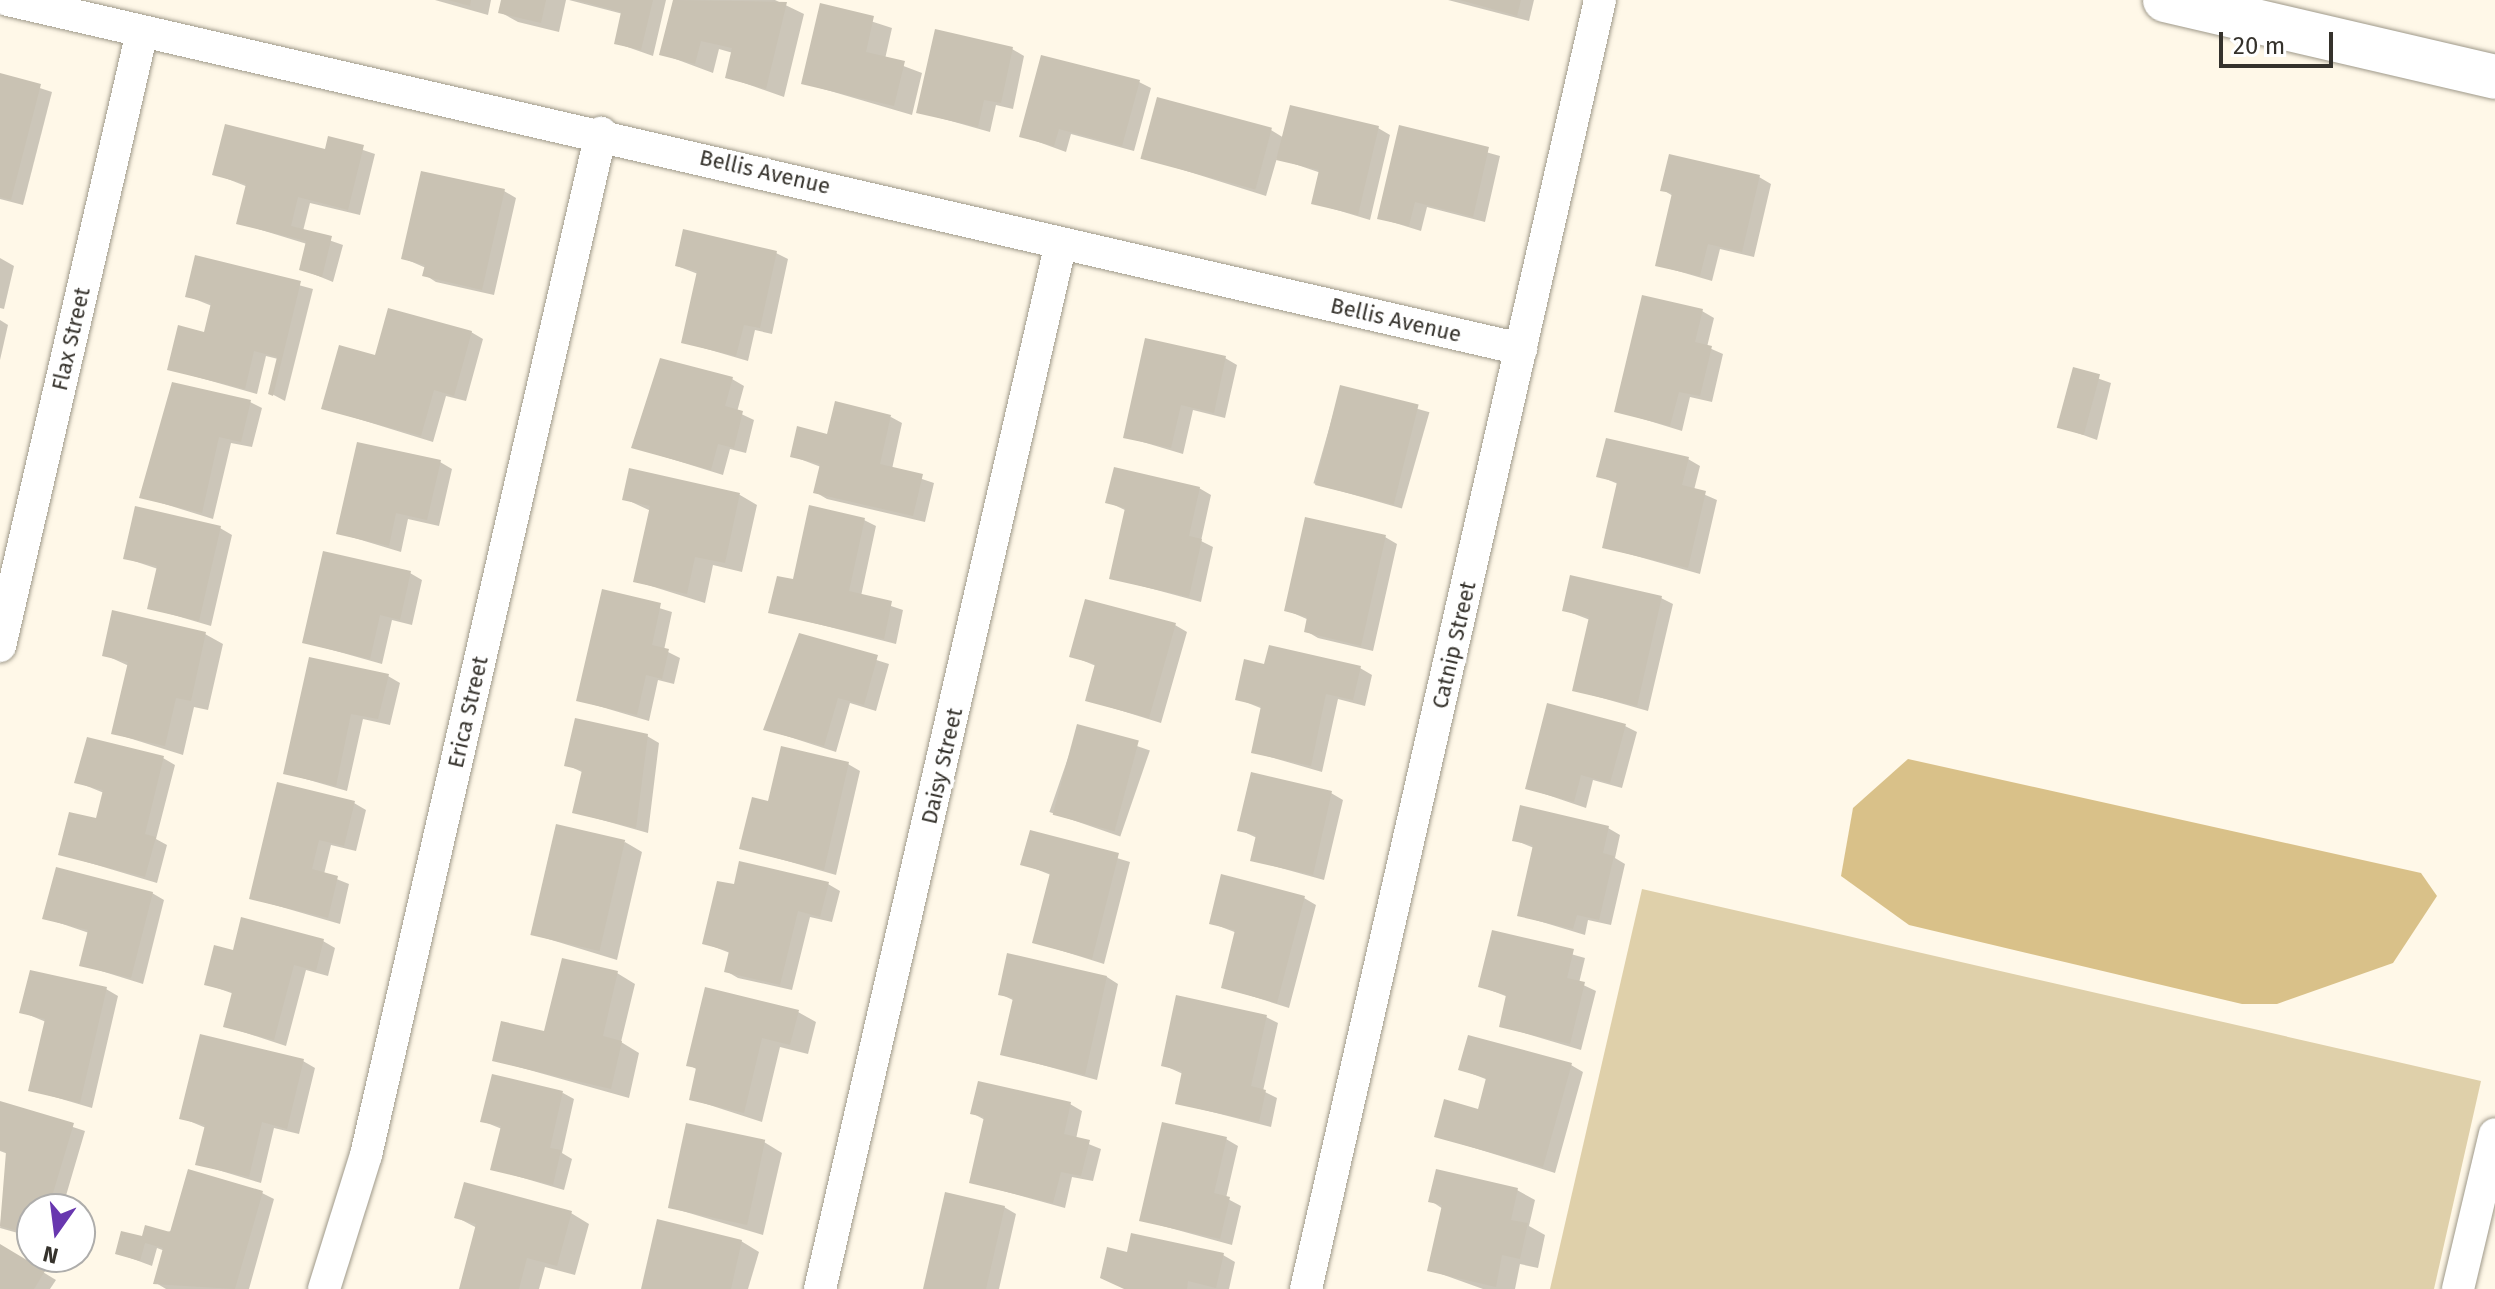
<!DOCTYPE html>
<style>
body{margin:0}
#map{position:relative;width:2495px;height:1289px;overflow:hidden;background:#fff8e8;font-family:"Fira Sans",sans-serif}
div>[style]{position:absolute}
.green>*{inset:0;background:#dfd0aa}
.water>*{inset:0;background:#d9c189}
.shadow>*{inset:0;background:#0003;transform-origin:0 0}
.building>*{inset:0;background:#c9c2b3;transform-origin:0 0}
.roads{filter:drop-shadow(0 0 2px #9f998a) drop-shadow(0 0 2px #9f998a)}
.street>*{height:32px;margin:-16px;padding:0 16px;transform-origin:16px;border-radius:16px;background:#fff}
.secondary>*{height:44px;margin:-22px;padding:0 22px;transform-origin:22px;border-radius:22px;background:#fff}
span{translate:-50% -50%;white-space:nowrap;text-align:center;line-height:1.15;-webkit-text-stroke:7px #fff;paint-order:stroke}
.street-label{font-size:22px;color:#35322c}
.north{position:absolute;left:16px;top:1193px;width:80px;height:80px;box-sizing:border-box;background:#fff;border:2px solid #aeadab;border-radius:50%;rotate:194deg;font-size:22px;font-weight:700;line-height:32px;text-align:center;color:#35322c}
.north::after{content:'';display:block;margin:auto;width:28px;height:36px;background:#6837af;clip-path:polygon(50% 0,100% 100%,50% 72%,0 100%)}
.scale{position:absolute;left:2219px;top:32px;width:114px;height:36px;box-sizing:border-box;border:4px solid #35322c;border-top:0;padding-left:10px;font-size:24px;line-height:28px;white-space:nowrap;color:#35322c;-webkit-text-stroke:6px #fff;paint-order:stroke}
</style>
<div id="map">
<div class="green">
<div style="clip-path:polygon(1642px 889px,2481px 1081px,2434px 1289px,1550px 1289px)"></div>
</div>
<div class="water">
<div style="clip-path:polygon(1908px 759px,2421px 873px,2437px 896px,2393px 963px,2277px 1004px,2242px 1004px,1909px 925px,1841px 876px,1853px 808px)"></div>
</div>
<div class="shadow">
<div style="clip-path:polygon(435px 0,491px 0,488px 15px)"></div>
<div style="clip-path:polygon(503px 0,566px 0,559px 32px,518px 22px,500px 12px)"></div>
<div style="clip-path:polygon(569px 0,666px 0,653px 56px,616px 43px,623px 14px)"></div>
<div style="clip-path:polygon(675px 0,775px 0,804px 14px,784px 97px,727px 77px,733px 53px,719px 49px,713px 73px,662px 54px)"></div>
<div style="clip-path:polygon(1448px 0,1534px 0,1529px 21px)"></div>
<div style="clip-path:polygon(821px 5px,892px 28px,885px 59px,922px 73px,912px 115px,803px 83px)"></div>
<div style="clip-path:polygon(1012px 49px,1024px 56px,1013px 109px,996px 105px,990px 132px,919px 112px)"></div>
<div style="clip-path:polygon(0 75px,52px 92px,23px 205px,0 199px)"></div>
<div style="clip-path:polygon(1139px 82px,1151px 88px,1134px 151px,1071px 134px,1066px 152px,1022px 136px)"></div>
<div style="clip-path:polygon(1378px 128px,1390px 135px,1370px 220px,1314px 203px,1321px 173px,1277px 158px,1266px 196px,1142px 157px,1271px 130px,1284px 138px)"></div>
<div style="clip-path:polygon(1400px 128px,1500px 156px,1485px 222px,1427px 207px,1421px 231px,1379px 218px)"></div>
<div style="clip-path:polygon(330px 139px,375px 154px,360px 215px,310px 203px,303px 231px,343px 245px,333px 282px,301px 269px,307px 244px,238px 223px,248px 187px,215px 174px,326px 152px)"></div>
<div style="clip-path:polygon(1759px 177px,1771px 184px,1754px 257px,1720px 249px,1712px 281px,1657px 265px,1673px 196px,1663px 190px)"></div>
<div style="clip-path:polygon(504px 191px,516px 198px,494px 295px,436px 282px,425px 275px,426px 268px,403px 258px)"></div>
<div style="clip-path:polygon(776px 253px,788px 259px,772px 334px,755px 330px,748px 361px,683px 342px,698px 274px,677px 266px)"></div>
<div style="clip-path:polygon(197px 257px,313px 289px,285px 401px,270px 393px,278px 359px,266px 356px,257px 394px,169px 369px,205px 334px,212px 306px,187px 296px)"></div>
<div style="clip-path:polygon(0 258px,14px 266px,4px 309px,0 308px)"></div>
<div style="clip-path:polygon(1702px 311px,1714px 318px,1707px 347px,1723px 354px,1712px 402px,1690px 397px,1682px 431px,1617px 411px)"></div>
<div style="clip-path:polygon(0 320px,8px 325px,0 360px)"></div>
<div style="clip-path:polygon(471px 332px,483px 339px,466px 401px,446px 396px,433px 442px,323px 408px,376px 358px)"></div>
<div style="clip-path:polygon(1225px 358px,1237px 365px,1225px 418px,1193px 410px,1183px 454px,1126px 437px)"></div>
<div style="clip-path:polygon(2074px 370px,2111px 383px,2097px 440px,2061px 427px)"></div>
<div style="clip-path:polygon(732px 379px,744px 386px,737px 412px,754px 420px,746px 453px,730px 449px,723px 475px,633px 447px)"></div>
<div style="left:1341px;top:387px;width:92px;height:100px;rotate:16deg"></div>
<div style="clip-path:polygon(250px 402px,262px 408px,252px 447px,231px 443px,213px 519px,142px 497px)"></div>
<div style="clip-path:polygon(891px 417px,902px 423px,892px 469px,934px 483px,925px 522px,827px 499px,815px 492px,821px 467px,792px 456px)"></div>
<div style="clip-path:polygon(1688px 459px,1700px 466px,1694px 490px,1717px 500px,1700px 574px,1604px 547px,1618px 484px,1599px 476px)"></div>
<div style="clip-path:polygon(440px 462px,452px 469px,439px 526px,408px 519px,401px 552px,338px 533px)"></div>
<div style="clip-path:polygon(1199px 488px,1211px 495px,1201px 541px,1213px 547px,1201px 602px,1112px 578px,1127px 511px,1108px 502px)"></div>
<div style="clip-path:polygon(740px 495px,757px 505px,742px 572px,713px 565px,705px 603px,635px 581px,651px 511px,625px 499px)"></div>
<div style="clip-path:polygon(864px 520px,876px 526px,861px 596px,903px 610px,896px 644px,771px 612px)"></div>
<div style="clip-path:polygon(220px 528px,232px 535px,211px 626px,150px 608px,158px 569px,125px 558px)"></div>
<div style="clip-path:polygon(1385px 537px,1397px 544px,1373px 651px,1318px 638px,1306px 631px,1309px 620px,1286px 610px)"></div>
<div style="clip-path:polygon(410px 573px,422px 580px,412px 625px,392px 620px,382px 664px,304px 642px)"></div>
<div style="clip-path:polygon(604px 591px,672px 612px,664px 650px,680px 658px,674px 684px,658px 680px,649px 721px,578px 700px)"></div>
<div style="clip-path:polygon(1661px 598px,1673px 604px,1648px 711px,1574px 690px,1590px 620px,1564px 610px)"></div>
<div style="clip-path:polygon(1175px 625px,1187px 632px,1161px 723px,1087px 700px,1096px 666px,1072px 656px)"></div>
<div style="clip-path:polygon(205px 634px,223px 644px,208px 710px,194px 707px,183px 755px,113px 733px,129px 666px,105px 655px)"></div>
<div style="clip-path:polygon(800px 636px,889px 664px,876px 711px,850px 703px,836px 752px,765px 729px)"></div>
<div style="clip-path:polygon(1266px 666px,1360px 668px,1372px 675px,1365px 706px,1338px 699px,1322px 772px,1253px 752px,1263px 709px,1238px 699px)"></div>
<div style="clip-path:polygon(388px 676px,400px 683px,390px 725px,363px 719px,347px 791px,285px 773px)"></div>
<div style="left:1079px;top:726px;width:75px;height:91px;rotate:19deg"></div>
<div style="clip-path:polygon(1625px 726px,1637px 732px,1622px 788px,1593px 780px,1586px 808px,1527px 788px)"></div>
<div style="clip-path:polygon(647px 736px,659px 743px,648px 833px,574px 812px,584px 773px,567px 765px)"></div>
<div style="clip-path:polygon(163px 758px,175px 765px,156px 839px,167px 845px,157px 883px,60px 854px,97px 821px,104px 793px,77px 782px)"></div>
<div style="clip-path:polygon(848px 764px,860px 771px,836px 875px,742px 848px,770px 804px)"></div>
<div style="clip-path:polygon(1331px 793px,1343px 800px,1324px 880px,1252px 860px,1257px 838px,1240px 830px)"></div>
<div style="clip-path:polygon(354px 803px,366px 810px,356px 851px,331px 845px,324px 874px,349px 884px,340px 924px,251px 898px)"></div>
<div style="clip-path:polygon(1608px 828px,1620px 835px,1615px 858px,1625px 864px,1611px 925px,1588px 920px,1585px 935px,1519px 915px,1534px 848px,1514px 840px)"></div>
<div style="clip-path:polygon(1031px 832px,1130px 862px,1104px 964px,1034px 942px,1051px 875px,1023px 864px)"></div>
<div style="clip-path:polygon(625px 842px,642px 852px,617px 960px,532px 934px)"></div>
<div style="clip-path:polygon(828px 884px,840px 891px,832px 922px,810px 917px,792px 990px,738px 978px,726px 971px,730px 953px,704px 943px,735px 887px)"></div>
<div style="clip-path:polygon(152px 893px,164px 900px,143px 984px,82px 965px,89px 933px,45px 918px)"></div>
<div style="clip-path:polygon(1304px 898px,1316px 905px,1289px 1008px,1223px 987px,1237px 933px,1211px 923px)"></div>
<div style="clip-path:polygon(1493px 932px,1585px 958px,1579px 983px,1596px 991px,1581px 1050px,1501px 1026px,1508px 997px,1480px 986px)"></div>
<div style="clip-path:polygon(323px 941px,335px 948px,328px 976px,306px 970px,286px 1046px,225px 1026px,234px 994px,206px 984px,234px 952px)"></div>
<div style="clip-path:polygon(617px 973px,635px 984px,621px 1042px,639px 1053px,629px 1098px,494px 1060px,546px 1033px)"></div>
<div style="clip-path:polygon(1107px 977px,1118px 984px,1097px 1080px,1002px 1054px,1015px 1001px,1000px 994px)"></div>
<div style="clip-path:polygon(106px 989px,118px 996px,92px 1108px,31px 1090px,46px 1022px,22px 1012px)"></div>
<div style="clip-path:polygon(798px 1012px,816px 1022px,808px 1054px,780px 1047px,762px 1122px,691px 1099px,698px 1070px,689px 1065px)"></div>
<div style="clip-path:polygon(1266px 1017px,1278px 1023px,1263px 1091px,1277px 1098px,1271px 1127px,1177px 1103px,1183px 1074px,1163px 1065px)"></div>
<div style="clip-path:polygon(303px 1061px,315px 1068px,299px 1134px,274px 1128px,261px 1183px,198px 1164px,206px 1128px,182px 1118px)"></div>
<div style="clip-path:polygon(1571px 1065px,1583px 1072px,1555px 1173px,1436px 1136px,1479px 1111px,1488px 1080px,1460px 1069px)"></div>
<div style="clip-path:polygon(563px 1093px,574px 1099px,562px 1153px,572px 1159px,564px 1190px,493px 1169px,502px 1129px,482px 1121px)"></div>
<div style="clip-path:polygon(0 1103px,85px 1131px,65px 1199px,89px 1210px,80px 1240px,80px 1209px,32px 1209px,32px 1237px,0 1228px,8px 1154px,0 1151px)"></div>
<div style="clip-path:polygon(1070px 1104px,1082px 1111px,1076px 1139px,1101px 1149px,1093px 1181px,1072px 1177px,1065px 1208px,971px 1182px,985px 1120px,972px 1113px)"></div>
<div style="clip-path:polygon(1226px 1139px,1238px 1146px,1226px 1198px,1241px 1206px,1232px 1245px,1141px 1220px)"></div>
<div style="clip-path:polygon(764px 1142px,782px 1153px,763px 1235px,669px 1207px)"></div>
<div style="clip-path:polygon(1517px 1190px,1535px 1200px,1529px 1226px,1545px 1235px,1538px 1268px,1520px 1264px,1515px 1289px,1483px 1289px,1430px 1270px,1443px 1209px,1431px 1201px)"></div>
<div style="clip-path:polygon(262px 1193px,274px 1199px,249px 1289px,166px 1289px,156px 1283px,165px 1251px,157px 1248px,152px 1266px,117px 1253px)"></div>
<div style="clip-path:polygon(1004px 1207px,1016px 1214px,999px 1289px,925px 1289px)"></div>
<div style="clip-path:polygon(571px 1213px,589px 1224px,575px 1275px,545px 1267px,539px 1289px,461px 1289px,477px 1228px,456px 1217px)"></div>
<div style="clip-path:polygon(741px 1241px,759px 1252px,748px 1289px,643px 1289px)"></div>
<div style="clip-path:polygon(0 1246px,56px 1280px,50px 1289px,0 1289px)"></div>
<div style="clip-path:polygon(1128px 1254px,1223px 1255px,1235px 1262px,1229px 1289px,1126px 1289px)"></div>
</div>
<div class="building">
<div style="clip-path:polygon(448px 0,471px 0,470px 6px)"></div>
<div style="clip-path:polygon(501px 0,546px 0,541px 23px,498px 13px)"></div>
<div style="clip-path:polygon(576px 0,653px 0,641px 50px,614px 44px,621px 12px)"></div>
<div style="clip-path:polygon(673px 0,787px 2px,766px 89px,725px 78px,732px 48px,701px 41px,695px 64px,659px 55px)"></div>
<div style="clip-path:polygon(1460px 0,1521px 0,1517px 16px)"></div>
<div style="clip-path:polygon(820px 3px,874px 16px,866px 52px,905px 61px,894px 106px,801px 84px)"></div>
<div style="clip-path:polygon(935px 29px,1013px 47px,1001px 103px,984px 100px,978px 127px,916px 113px)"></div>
<div style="clip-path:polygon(1041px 55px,1140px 80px,1122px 146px,1059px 129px,1054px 146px,1019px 137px)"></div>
<div style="clip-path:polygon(0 73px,41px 84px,11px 200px,0 197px)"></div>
<div style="left:1157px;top:97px;width:119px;height:64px;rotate:15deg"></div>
<div style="clip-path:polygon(1290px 105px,1379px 126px,1358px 215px,1311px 204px,1319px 170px,1276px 160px)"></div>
<div style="clip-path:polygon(225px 124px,325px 149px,328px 136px,364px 145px,348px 210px,298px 197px,291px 226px,332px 236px,322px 277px,299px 270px,306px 241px,236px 224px,246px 184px,212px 175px)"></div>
<div style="clip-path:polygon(1399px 125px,1489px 147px,1473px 217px,1415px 202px,1409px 226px,1377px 219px)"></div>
<div style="clip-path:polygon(1669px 154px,1760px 175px,1742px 252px,1708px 244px,1700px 276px,1655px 266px,1672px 193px,1660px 191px)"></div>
<div style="clip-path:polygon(421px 171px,505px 189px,482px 290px,422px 276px,425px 265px,401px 259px)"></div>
<div style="clip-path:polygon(683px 229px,777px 251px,760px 328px,744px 325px,736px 356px,681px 343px,697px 271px,675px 266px)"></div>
<div style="clip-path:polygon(195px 255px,301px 281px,273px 396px,268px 394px,277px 357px,254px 351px,245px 389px,167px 370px,178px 325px,204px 332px,211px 303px,185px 297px)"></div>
<div style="clip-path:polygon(1642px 295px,1703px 309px,1695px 342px,1712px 346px,1700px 396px,1679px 392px,1670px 426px,1614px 412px)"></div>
<div style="clip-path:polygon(388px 308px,472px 331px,454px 396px,434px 390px,421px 436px,321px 409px,339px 345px,375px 355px)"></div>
<div style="clip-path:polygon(1145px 338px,1226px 356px,1214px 413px,1181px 405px,1171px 448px,1123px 438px)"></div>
<div style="clip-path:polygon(660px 358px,733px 377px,725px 406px,743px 411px,734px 448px,718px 444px,711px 470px,631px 448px)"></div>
<div style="left:2073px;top:367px;width:28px;height:63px;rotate:15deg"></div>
<div style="clip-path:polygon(172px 382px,251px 400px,241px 442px,219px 437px,202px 513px,139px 498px)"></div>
<div style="left:1340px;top:385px;width:81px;height:103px;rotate:14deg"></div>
<div style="clip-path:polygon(835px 401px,891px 415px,880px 464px,923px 474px,913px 516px,813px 493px,820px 464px,790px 457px,797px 426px,827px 434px)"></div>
<div style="clip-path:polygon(1606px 438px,1689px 457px,1682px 485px,1706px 491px,1688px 568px,1602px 548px,1617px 482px,1596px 477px)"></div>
<div style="clip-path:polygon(357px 442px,441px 460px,427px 520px,396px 513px,389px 546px,336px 534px)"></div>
<div style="clip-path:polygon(1114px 467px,1200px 487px,1189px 536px,1202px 539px,1189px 597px,1109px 579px,1125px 508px,1105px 503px)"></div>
<div style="clip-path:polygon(629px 468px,740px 493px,725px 563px,695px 557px,687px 594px,633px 582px,650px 506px,622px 500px)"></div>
<div style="clip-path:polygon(809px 505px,865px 518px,849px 591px,892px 601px,884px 639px,768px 613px,777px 576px,793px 579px)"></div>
<div style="clip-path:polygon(135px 506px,221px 526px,199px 621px,147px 609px,157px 566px,123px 559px)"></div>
<div style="clip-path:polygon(1305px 517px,1386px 535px,1361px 646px,1304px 632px,1307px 617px,1284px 611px)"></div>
<div style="clip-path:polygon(323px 551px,411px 571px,400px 620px,380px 615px,370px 659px,302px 643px)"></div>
<div style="clip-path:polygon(1570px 575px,1662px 596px,1637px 706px,1572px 691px,1589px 617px,1562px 611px)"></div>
<div style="clip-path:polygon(602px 589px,661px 603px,652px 645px,669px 649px,662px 679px,646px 675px,637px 715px,576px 701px)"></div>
<div style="clip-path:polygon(1085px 599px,1176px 623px,1149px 718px,1085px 701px,1095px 664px,1069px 657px)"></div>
<div style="clip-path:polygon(112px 610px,206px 632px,191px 701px,176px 698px,165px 746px,111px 734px,128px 662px,102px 656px)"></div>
<div style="clip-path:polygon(799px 633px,878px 655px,864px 705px,838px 698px,824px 746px,763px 730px)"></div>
<div style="clip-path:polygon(1269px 645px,1361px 666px,1353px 700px,1326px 694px,1311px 766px,1251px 753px,1261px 706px,1235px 700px,1244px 659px,1264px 664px)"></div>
<div style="clip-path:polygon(309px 657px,389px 674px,378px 719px,351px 714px,336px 786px,283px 774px)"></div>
<div style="clip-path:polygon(1547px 703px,1626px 724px,1610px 783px,1581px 775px,1574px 802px,1525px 789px)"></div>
<div style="clip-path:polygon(575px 718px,648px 734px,636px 828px,572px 813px,582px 770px,564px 766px)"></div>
<div style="left:1077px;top:724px;width:64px;height:94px;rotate:15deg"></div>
<div style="clip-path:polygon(87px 737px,164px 756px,145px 834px,156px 837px,145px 877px,58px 855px,69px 812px,96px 818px,103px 790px,74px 783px)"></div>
<div style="clip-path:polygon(781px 746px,849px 762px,824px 870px,739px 849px,752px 797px,768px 801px)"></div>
<div style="clip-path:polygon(1251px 772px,1332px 791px,1313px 875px,1250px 861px,1256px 835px,1237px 831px)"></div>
<div style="clip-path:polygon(277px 782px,355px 801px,344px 846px,319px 840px,312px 869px,338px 876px,328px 918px,249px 899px)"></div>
<div style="clip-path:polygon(1520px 805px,1609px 826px,1603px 853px,1614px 856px,1599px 920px,1577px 915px,1573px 929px,1517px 916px,1533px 845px,1512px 841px)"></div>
<div style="left:556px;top:824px;width:71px;height:114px;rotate:13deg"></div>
<div style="clip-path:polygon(1030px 830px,1119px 853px,1092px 959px,1032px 943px,1050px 873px,1020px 865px)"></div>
<div style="clip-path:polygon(739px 861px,829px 882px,820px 917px,798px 911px,780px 985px,724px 972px,729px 951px,702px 944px,717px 881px,734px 884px)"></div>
<div style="clip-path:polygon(56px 867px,153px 892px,131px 978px,79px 966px,88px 930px,42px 919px)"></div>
<div style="clip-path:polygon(1221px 874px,1305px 896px,1277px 1003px,1221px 988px,1235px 930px,1209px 924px)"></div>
<div style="clip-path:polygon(241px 917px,324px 939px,316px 971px,294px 965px,274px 1040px,223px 1027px,232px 992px,204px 985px,214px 945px,233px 950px)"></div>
<div style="clip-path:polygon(1492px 930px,1574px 949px,1567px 978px,1585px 982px,1570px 1044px,1499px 1027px,1506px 995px,1478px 987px)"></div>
<div style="clip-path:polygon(1007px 953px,1107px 976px,1085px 1075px,1000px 1055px,1013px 998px,998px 995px)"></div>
<div style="clip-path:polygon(562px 958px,618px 971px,603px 1036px,622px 1041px,611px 1089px,492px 1061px,501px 1021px,544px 1031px)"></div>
<div style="clip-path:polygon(30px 970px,107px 987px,80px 1103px,28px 1091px,45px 1019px,19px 1013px)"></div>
<div style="clip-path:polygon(705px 987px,799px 1010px,790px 1045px,762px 1038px,744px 1113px,689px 1100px,696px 1068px,686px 1066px)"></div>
<div style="clip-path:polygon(1176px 995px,1267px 1015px,1251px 1086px,1266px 1090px,1259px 1122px,1175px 1104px,1182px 1071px,1161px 1066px)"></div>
<div style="clip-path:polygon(200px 1034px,304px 1059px,287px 1129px,262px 1122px,249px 1177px,195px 1165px,205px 1125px,179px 1119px)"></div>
<div style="clip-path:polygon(1468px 1035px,1572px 1063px,1543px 1167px,1434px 1137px,1444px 1099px,1478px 1109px,1486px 1078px,1458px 1070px)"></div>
<div style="clip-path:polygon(492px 1074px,563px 1091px,550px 1148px,561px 1150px,553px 1185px,490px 1170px,501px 1126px,480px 1122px)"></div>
<div style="clip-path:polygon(978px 1081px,1071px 1102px,1064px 1134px,1090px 1140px,1081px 1176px,1061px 1172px,1053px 1203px,969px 1183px,984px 1117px,970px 1114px)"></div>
<div style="clip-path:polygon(0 1101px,74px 1123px,53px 1193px,78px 1201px,76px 1209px,32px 1209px,32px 1235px,0 1226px,6px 1152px,0 1150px)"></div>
<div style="clip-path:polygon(1162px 1122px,1227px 1137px,1214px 1193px,1230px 1197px,1220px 1239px,1139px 1221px)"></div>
<div style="left:686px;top:1123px;width:81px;height:87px;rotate:12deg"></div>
<div style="clip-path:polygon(188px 1169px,263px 1191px,235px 1289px,153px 1284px,163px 1248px,145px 1243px,140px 1261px,115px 1254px,121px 1231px,142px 1236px,145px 1225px,170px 1232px)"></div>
<div style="clip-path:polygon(1436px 1169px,1518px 1188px,1511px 1220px,1528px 1223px,1520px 1259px,1502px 1255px,1496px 1287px,1427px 1271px,1442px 1205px,1428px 1202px)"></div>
<div style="clip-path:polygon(464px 1182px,572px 1211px,557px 1266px,527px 1258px,519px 1289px,459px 1289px,476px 1224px,454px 1218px)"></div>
<div style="clip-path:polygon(945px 1192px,1005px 1206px,986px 1289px,923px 1289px)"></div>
<div style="clip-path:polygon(657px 1219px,742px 1240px,731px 1289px,641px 1289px)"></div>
<div style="clip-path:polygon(1131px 1233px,1224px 1253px,1216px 1288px,1188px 1281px,1187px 1289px,1124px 1289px,1100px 1278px,1107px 1247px,1127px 1252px)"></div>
<div style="clip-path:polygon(0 1244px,45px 1271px,34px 1289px,0 1289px)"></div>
</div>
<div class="roads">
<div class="street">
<div style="left:8px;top:0;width:1553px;rotate:12.99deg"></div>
<div style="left:0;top:646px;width:630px;rotate:-76.98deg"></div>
<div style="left:324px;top:1289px;width:140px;rotate:-72.6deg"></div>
<div style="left:366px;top:1155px;width:1049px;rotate:-77.05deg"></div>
<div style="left:820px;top:1289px;width:1073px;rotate:-77.03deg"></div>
<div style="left:1306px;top:1289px;width:1322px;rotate:-77.15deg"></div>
<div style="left:2458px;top:1289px;width:159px;rotate:-76.6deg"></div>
</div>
<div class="secondary">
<div style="left:2165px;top:0;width:339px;rotate:13.1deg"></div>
</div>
</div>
<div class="street-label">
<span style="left:765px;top:172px;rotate:13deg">Bellis Avenue</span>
<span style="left:1396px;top:320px;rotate:13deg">Bellis Avenue</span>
<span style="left:71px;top:339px;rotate:-77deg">Flax Street</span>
<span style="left:1454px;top:645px;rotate:-77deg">Catnip Street</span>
<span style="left:468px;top:712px;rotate:-77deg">Erica Street</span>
<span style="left:942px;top:766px;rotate:-77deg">Daisy Street</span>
</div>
<div class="north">N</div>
<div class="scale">20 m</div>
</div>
